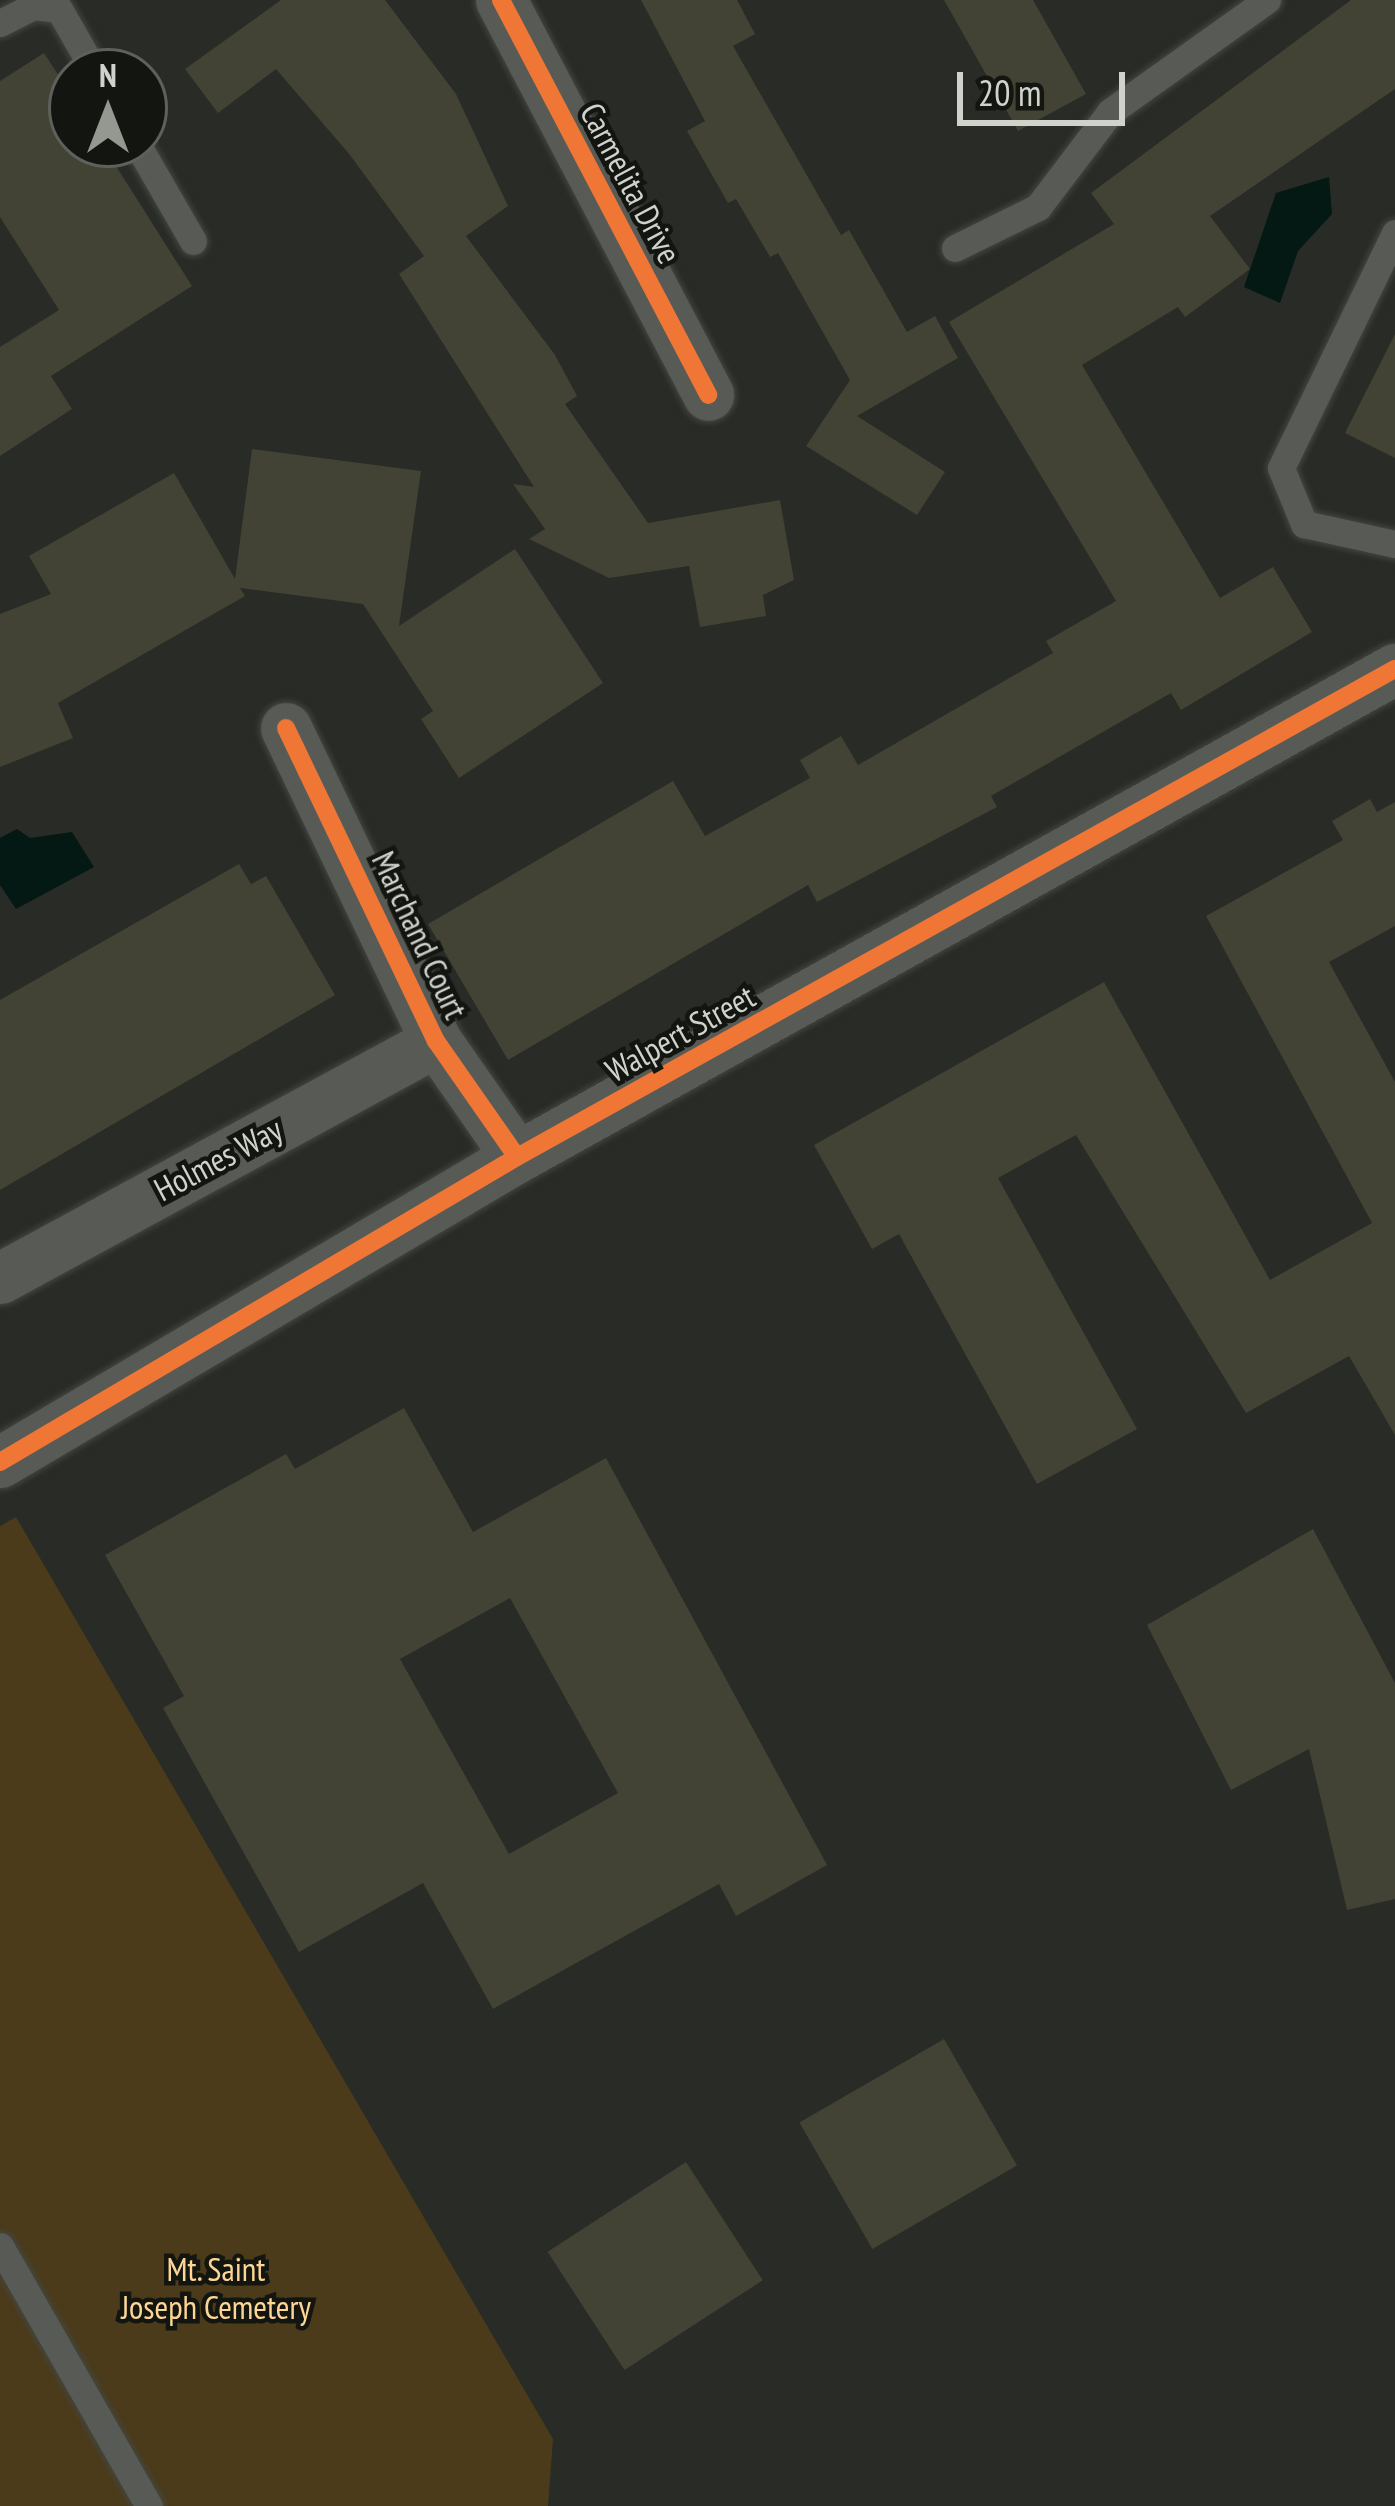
<!DOCTYPE html>
<style>
body{margin:0}
#map{position:relative;width:1395px;height:2506px;overflow:hidden;background:#282b26;font-family:"PT Sans Narrow",sans-serif}
div>[style]{position:absolute}
.green>*{inset:0;background:#4b3b1a}
.water>*{inset:0;background:#041814}
.building>*{inset:0;background:#424334;transform-origin:0 0}
.roads{filter:drop-shadow(0 0 3px #434640) drop-shadow(0 0 3px #434640)}
.lane>*{height:27px;margin:-13.5px;padding:0 13.5px;transform-origin:13.5px;border-radius:13.5px;background:#585a56}
.street>*{height:51px;margin:-25.5px;padding:0 25.5px;transform-origin:25.5px;border-radius:25.5px;background:#585a56}
.cycleway>*{height:18px;margin:-9px;padding:0 9px;transform-origin:9px;border-radius:9px;background:#f07635}
span{translate:-50% -50%;white-space:nowrap;text-align:center;line-height:1.15;-webkit-text-stroke:9px #131510;paint-order:stroke}
.street-label{font-size:33px;color:#cfd3cb}
.park-label{font-size:33px;color:#fdd695}
.north{position:absolute;left:48px;top:48px;width:120px;height:120px;box-sizing:border-box;background:#131510;border:3px solid #5e615b;border-radius:50%;rotate:0deg;font-size:33px;font-weight:700;line-height:48px;text-align:center;color:#cfd3cb}
.north::after{content:'';display:block;margin:auto;width:42px;height:54px;background:#959891;clip-path:polygon(50% 0,100% 100%,50% 72%,0 100%)}
.scale{position:absolute;left:957px;top:72px;width:168px;height:54px;box-sizing:border-box;border:6px solid #cfd3cb;border-top:0;padding-left:15px;font-size:36px;line-height:42px;white-space:nowrap;color:#cfd3cb;-webkit-text-stroke:9px #131510;paint-order:stroke}
</style>
<div id="map">
<div class="green">
<div style="clip-path:polygon(16px 1517px,553px 2439px,548px 2506px,0 2506px,0 1526px)"></div>
</div>
<div class="water">
<div style="clip-path:polygon(1329px 177px,1332px 214px,1298px 251px,1280px 303px,1244px 287px,1276px 193px)"></div>
<div style="clip-path:polygon(17px 829px,30px 838px,72px 832px,94px 867px,16px 909px,0 885px,0 838px)"></div>
</div>
<div class="building">
<div style="clip-path:polygon(281px 0,385px 0,456px 94px,508px 206px,466px 236px,555px 355px,577px 396px,565px 404px,648px 523px,780px 500px,794px 580px,763px 595px,766px 616px,700px 627px,689px 566px,609px 578px,529px 539px,545px 529px,513px 484px,534px 487px,399px 274px,424px 256px,350px 155px,276px 69px,218px 113px,185px 69px)"></div>
<div style="clip-path:polygon(641px 0,737px 0,755px 34px,733px 46px,841px 235px,849px 230px,907px 332px,935px 316px,958px 358px,857px 416px,945px 472px,917px 515px,806px 446px,850px 380px,778px 253px,770px 257px,736px 199px,728px 203px,687px 131px,705px 121px)"></div>
<div style="clip-path:polygon(944px 0,1033px 0,1086px 94px,1018px 131px)"></div>
<div style="clip-path:polygon(1351px 0,1395px 0,1395px 89px,1210px 216px,1250px 269px,1185px 317px,1178px 307px,1082px 365px,1220px 598px,1273px 567px,1312px 632px,1181px 710px,1171px 693px,991px 796px,997px 807px,817px 902px,808px 885px,508px 1060px,428px 924px,673px 781px,705px 836px,810px 778px,800px 760px,841px 736px,858px 765px,1053px 653px,1046px 641px,1116px 601px,949px 322px,1114px 224px,1091px 193px)"></div>
<div style="clip-path:polygon(44px 53px,72px 96px,72px 144px,102px 144px,192px 286px,51px 376px,72px 409px,0 456px,0 347px,59px 310px,0 217px,0 81px)"></div>
<div style="clip-path:polygon(1395px 334px,1395px 458px,1345px 433px)"></div>
<div style="clip-path:polygon(252px 449px,421px 471px,399px 626px,515px 549px,603px 683px,459px 778px,421px 719px,433px 711px,363px 604px,240px 588px,245px 596px,58px 703px,73px 738px,0 767px,0 614px,51px 594px,29px 556px,174px 473px,235px 579px)"></div>
<div style="clip-path:polygon(1370px 799px,1377px 812px,1395px 802px,1395px 926px,1329px 962px,1395px 1082px,1395px 1435px,1349px 1356px,1246px 1413px,1076px 1135px,998px 1178px,1137px 1429px,1037px 1484px,899px 1234px,872px 1249px,814px 1145px,1104px 982px,1270px 1280px,1372px 1223px,1206px 916px,1343px 840px,1332px 821px)"></div>
<div style="clip-path:polygon(239px 864px,251px 884px,266px 876px,335px 995px,0 1190px,0 1000px)"></div>
<div style="clip-path:polygon(evenodd,404px 1408px,473px 1532px,606px 1458px,827px 1865px,736px 1916px,719px 1884px,493px 2009px,423px 1883px,299px 1952px,163px 1708px,184px 1696px,105px 1555px,286px 1454px,295px 1469px,404px 1408px,510px 1598px,618px 1793px,509px 1854px,400px 1659px,510px 1598px)"></div>
<div style="clip-path:polygon(1313px 1529px,1395px 1683px,1395px 1899px,1347px 1910px,1309px 1749px,1231px 1790px,1147px 1625px)"></div>
<div style="left:944px;top:2039px;width:146px;height:167px;rotate:60deg"></div>
<div style="left:686px;top:2162px;width:141px;height:165px;rotate:57deg"></div>
</div>
<div class="roads">
<div class="lane">
<div style="left:0;top:23px;width:37px;rotate:-27deg"></div>
<div style="left:33px;top:6px;width:26px;rotate:7deg"></div>
<div style="left:59px;top:9px;width:73px;rotate:60.3deg"></div>
<div style="left:137px;top:144px;width:112px;rotate:60deg"></div>
<div style="left:1395px;top:233px;width:261px;rotate:115.9deg"></div>
<div style="left:1281px;top:468px;width:61px;rotate:67.7deg"></div>
<div style="left:1304px;top:524px;width:93px;rotate:12.4deg"></div>
<div style="left:955px;top:248px;width:93px;rotate:-26.3deg"></div>
<div style="left:1038px;top:207px;width:119px;rotate:-52.8deg"></div>
<div style="left:1110px;top:112px;width:193px;rotate:-35.5deg"></div>
<div style="left:0;top:2246px;width:300px;rotate:60.2deg"></div>
</div>
<div class="street">
<div style="left:501px;top:0;width:446px;rotate:62.3deg"></div>
<div style="left:286px;top:728px;width:347px;rotate:64.4deg"></div>
<div style="left:436px;top:1041px;width:141px;rotate:55.1deg"></div>
<div style="left:0;top:1278px;width:496px;rotate:-28.5deg"></div>
<div style="left:0;top:1462px;width:600px;rotate:-30.54deg"></div>
<div style="left:517px;top:1157px;width:1005px;rotate:-29.07deg"></div>
</div>
</div>
<div class="cycleway">
<div style="left:501px;top:0;width:446px;rotate:62.3deg"></div>
<div style="left:286px;top:728px;width:347px;rotate:64.4deg"></div>
<div style="left:436px;top:1041px;width:141px;rotate:55.1deg"></div>
<div style="left:0;top:1462px;width:600px;rotate:-30.54deg"></div>
<div style="left:517px;top:1157px;width:1005px;rotate:-29.07deg"></div>
</div>
<div class="street-label">
<span style="left:631px;top:183px;rotate:62deg">Carmelita Drive</span>
<span style="left:420px;top:935px;rotate:65deg">Marchand Court</span>
<span style="left:680px;top:1033px;rotate:-29deg">Walpert Street</span>
<span style="left:218px;top:1159px;rotate:-28deg">Holmes Way</span>
</div>
<div class="park-label">
<span style="left:216px;top:2288px">Mt. Saint<br>Joseph Cemetery</span>
</div>
<div class="north">N</div>
<div class="scale">20 m</div>
</div>
